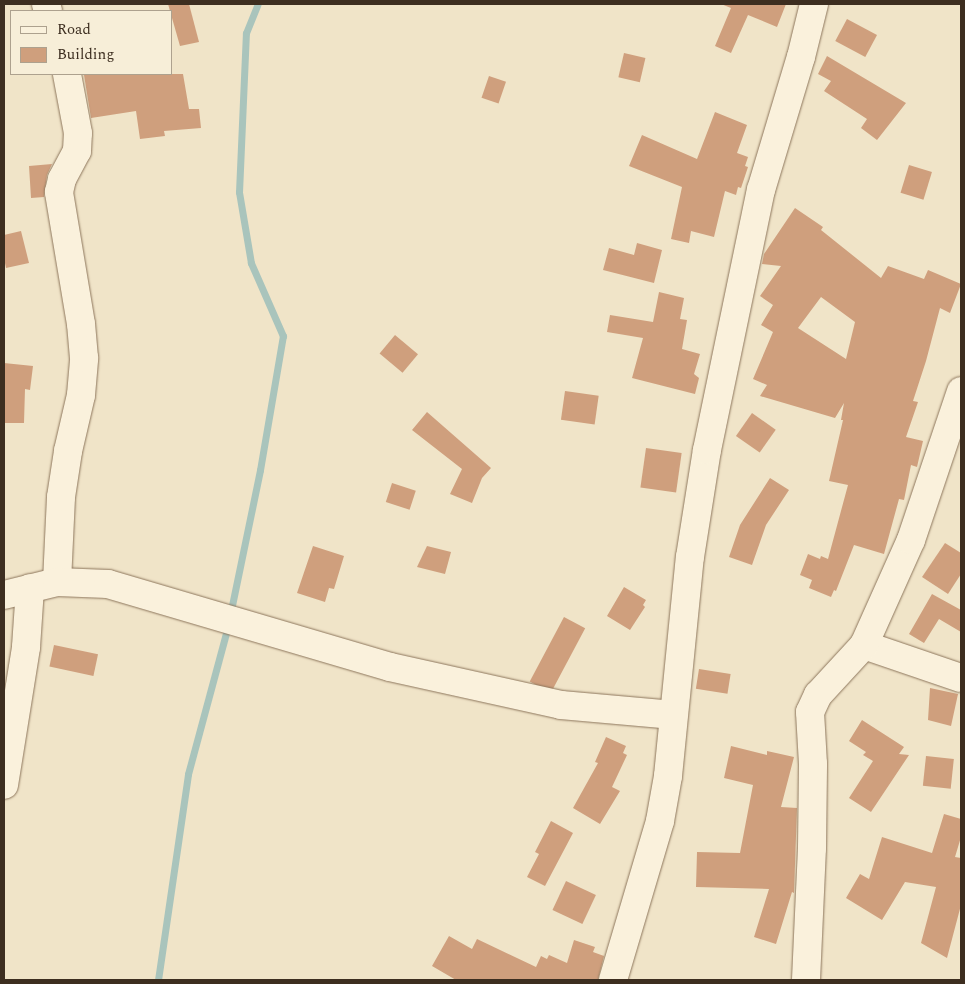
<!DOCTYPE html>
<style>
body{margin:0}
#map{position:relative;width:965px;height:984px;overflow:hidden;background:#f0e4c8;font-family:Spectral,serif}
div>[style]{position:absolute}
.stream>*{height:7px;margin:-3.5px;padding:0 3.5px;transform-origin:3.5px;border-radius:3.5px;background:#a9c4bc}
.building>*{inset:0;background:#cf9f7d;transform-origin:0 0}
.roads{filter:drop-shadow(0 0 1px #8d765c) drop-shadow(0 0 1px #8d765c)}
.minor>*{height:28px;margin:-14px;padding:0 14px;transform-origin:14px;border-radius:14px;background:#faf1dc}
span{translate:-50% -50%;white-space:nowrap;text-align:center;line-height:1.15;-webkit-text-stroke:4px #f7eed8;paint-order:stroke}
.frame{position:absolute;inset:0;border:5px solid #3d2e20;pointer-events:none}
.legend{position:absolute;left:10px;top:10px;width:162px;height:65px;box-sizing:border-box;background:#f7eed8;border:1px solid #ada18e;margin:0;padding:6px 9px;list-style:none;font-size:15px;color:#3d2e20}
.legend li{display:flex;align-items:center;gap:10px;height:25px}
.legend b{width:25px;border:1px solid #ada18e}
</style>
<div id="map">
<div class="stream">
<div style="left:230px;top:615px;width:148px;rotate:-78.3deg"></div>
<div style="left:260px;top:470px;width:136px;rotate:-80.3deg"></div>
<div style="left:283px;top:336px;width:80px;rotate:-113.7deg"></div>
<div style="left:251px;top:263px;width:72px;rotate:-99.6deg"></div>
<div style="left:239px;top:192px;width:159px;rotate:-87.5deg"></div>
<div style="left:246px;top:33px;width:31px;rotate:-68deg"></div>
<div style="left:158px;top:980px;width:208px;rotate:-81.7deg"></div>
<div style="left:188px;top:774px;width:153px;rotate:-74.9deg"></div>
</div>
<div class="building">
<div style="clip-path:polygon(168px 4px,189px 4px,199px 42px,180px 46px)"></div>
<div style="clip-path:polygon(721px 4px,786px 4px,777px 27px,748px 15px,731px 53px,715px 46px,731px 8px)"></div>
<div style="left:847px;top:19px;width:34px;height:25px;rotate:28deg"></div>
<div style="left:624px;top:53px;width:22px;height:25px;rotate:13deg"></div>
<div style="clip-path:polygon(827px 56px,906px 103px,877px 140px,861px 128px,867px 119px,824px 91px,831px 81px,818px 74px)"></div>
<div style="clip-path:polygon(104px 74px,183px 74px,189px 109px,199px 109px,201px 128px,164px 131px,165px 136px,140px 139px,136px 111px,91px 118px,84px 75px)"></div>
<div style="left:489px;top:76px;width:18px;height:23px;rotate:19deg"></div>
<div style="clip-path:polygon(715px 112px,747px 125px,737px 153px,748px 157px,745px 166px,748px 167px,741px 188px,738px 187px,736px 195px,725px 191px,714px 237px,691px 231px,689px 243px,671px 239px,682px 187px,629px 166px,642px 135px,697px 159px)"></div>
<div style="clip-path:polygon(52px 164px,47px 175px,44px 197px,31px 198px,29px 166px)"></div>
<div style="left:909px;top:165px;width:24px;height:29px;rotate:17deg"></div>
<div style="clip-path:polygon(evenodd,795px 208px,823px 227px,821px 230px,881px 278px,888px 266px,924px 279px,928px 270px,961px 284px,950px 313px,940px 308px,926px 361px,913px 401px,918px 402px,906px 437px,923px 441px,917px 467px,911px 465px,904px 500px,899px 499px,884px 554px,854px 545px,836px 591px,834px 590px,831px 597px,809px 588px,812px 580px,800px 575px,808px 554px,820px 559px,821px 556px,828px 559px,848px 485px,829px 481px,843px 420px,841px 420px,844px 403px,835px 418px,760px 396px,767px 385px,753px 379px,773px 332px,761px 325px,773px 305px,760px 296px,781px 266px,762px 264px,764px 254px,795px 208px,821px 297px,855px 322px,846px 359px,798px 328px,821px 297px)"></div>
<div style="clip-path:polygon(21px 231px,29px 263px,6px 268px,4px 258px,4px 235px)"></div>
<div style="clip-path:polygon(637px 243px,662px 250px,654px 283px,603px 270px,609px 248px,634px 255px)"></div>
<div style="clip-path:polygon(659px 292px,684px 298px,680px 319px,687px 320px,682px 349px,700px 354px,694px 374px,699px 378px,695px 394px,632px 378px,643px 338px,607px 332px,610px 315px,653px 322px)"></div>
<div style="left:395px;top:335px;width:30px;height:24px;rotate:40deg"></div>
<div style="clip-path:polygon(4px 363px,33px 366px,30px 390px,25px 389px,24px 423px,4px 423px)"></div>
<div style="left:565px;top:391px;width:34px;height:29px;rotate:8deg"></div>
<div style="clip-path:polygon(427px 412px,491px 468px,482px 478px,472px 503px,450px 494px,462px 469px,412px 430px)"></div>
<div style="left:752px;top:413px;width:29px;height:28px;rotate:35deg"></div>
<div style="left:646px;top:448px;width:36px;height:40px;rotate:8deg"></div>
<div style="clip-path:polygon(770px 478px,789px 490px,766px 525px,752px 565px,729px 557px,740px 525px)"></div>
<div style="left:392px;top:483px;width:25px;height:20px;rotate:18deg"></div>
<div style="clip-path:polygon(945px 543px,961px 553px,961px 574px,948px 594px,922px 577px)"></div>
<div style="clip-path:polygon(313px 546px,344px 556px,334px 589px,329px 588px,325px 602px,297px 593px)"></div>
<div style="clip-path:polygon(427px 546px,451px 552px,445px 574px,417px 567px)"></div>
<div style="clip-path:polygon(624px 587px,646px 600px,643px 605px,645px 607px,630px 630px,607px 616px)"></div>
<div style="clip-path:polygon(932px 594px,961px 610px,961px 632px,939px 619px,924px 643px,909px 634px)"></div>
<div style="left:564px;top:617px;width:24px;height:73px;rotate:28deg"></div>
<div style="left:54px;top:645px;width:45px;height:22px;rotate:12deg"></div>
<div style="left:699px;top:669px;width:32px;height:20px;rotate:9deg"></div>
<div style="clip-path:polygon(930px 688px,958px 694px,951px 726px,928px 720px)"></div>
<div style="clip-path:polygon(862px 720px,904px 747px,899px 754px,909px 755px,871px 812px,849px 798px,873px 761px,863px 755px,866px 752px,849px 741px)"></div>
<div style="clip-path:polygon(606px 737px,626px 746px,623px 753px,627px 755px,612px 787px,620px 791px,600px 824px,573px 808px,598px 763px,595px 762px)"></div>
<div style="clip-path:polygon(731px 746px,767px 755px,767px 751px,794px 757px,781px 807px,797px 808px,794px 893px,792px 892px,776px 944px,754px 937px,769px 889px,696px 887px,697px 852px,740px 853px,753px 785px,724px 778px)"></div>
<div style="left:926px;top:756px;width:28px;height:30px;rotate:6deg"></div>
<div style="clip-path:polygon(944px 814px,961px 819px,961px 837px,955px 857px,961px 858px,961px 905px,947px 958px,921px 943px,936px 887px,905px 882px,882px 920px,846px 898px,860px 874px,869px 879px,882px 837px,932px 853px)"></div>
<div style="clip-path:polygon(551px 821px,573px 833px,545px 886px,527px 877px,539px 854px,535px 852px)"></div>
<div style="left:566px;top:881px;width:33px;height:32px;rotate:25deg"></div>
<div style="clip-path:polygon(449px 936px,472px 949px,477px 939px,536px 967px,541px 956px,547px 959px,549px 955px,567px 963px,574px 940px,595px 947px,593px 952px,604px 956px,598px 980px,456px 980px,432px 966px)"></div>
</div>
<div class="roads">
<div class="minor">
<div style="left:46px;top:4px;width:7px;rotate:74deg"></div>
<div style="left:57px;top:582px;width:85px;rotate:-87.3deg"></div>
<div style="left:61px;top:497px;width:47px;rotate:-81.3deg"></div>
<div style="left:68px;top:451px;width:57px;rotate:-76.9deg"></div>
<div style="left:81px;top:395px;width:37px;rotate:-85deg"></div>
<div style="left:84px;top:358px;width:34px;rotate:-95deg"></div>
<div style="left:81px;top:324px;width:134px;rotate:-99.5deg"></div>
<div style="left:59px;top:192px;width:13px;rotate:-77deg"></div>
<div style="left:62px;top:179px;width:32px;rotate:-62deg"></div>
<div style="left:77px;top:151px;width:18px;rotate:-87deg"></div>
<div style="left:78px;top:133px;width:60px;rotate:-100.6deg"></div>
<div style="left:4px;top:595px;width:55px;rotate:-13.8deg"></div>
<div style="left:57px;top:582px;width:51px;rotate:2.2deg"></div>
<div style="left:108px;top:584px;width:294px;rotate:16.4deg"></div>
<div style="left:390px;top:667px;width:175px;rotate:12.5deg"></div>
<div style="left:561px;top:705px;width:113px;rotate:5.1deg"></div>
<div style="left:864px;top:645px;width:102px;rotate:18.8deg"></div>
<div style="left:4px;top:785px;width:140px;rotate:-80.9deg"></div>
<div style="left:26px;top:647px;width:59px;rotate:-86.1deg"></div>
<div style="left:613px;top:980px;width:166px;rotate:-73.5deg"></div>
<div style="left:660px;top:821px;width:46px;rotate:-79.9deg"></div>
<div style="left:668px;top:776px;width:220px;rotate:-84.3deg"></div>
<div style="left:690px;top:557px;width:108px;rotate:-81deg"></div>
<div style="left:707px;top:450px;width:266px;rotate:-78.3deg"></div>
<div style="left:761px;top:190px;width:139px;rotate:-73.3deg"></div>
<div style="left:801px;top:57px;width:55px;rotate:-76.2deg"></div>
<div style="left:806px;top:980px;width:132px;rotate:-87.4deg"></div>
<div style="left:812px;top:848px;width:84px;rotate:-89.3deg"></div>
<div style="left:813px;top:764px;width:52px;rotate:-93.3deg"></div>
<div style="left:810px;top:712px;width:19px;rotate:-65deg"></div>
<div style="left:818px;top:695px;width:68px;rotate:-47.4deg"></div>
<div style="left:864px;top:645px;width:115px;rotate:-65.9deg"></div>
<div style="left:911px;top:540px;width:157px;rotate:-71.4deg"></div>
</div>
</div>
<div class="frame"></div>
<ul class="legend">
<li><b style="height:6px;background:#faf1dc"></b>Road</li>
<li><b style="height:14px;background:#cf9f7d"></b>Building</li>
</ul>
</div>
